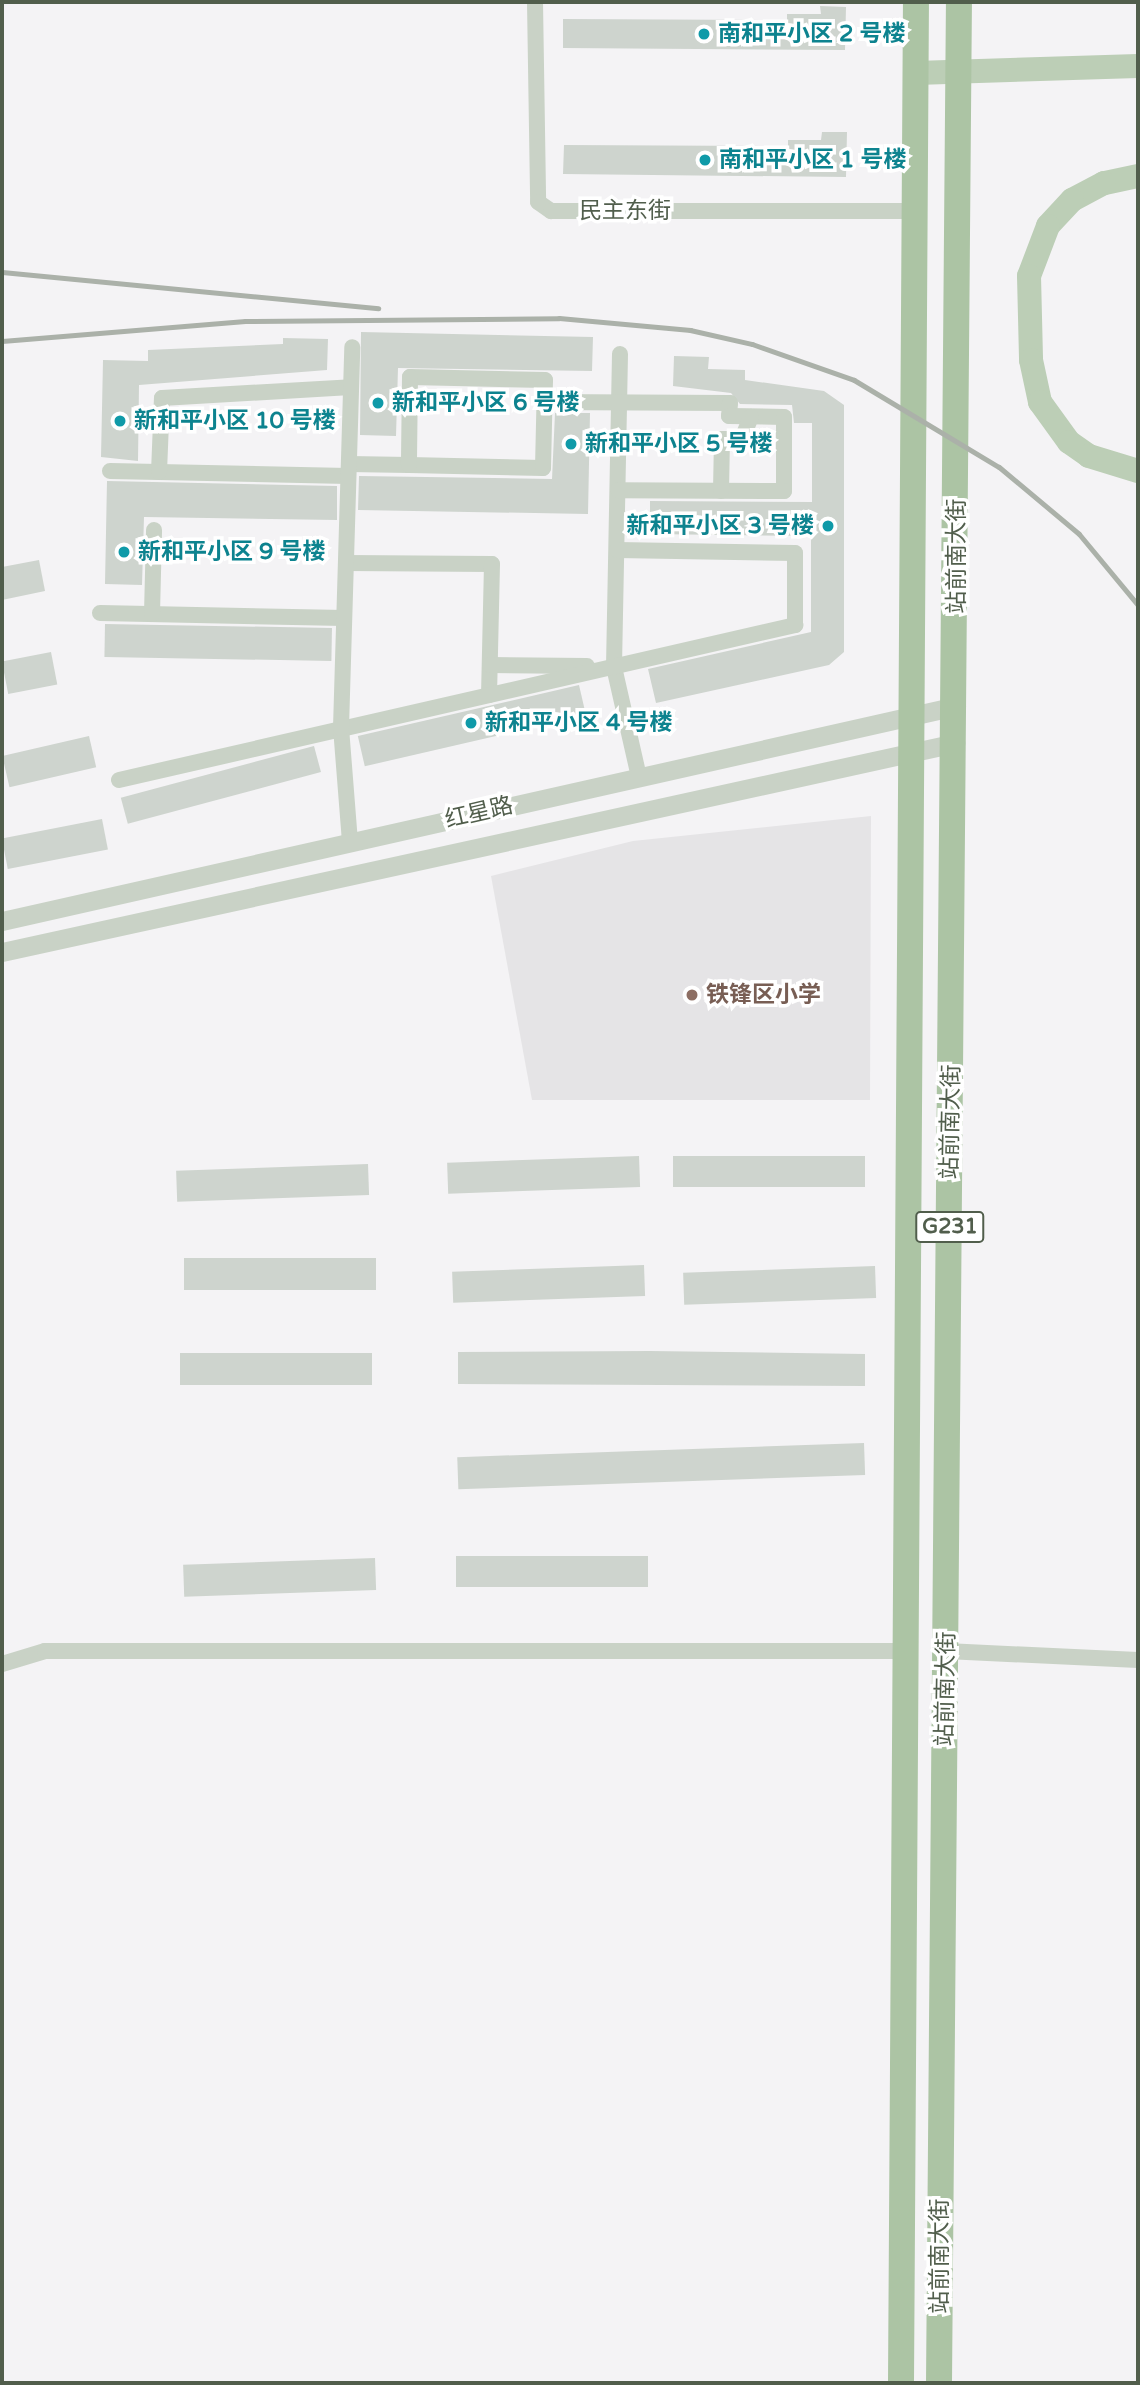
<!DOCTYPE html>
<meta charset="utf-8">
<style>
body{margin:0}
#map{position:relative;width:1140px;height:2385px;overflow:hidden;background:#f4f3f5;font-family:"Varela Round","Noto Sans SC",sans-serif}
div>[style]{position:absolute}
.education>*{inset:0;background:#e5e4e6}
.building>*{inset:0;background:#ced4ce;transform-origin:0 0}
.minor>*{height:16px;margin:-8px;padding:0 8px;transform-origin:8px;border-radius:8px;background:#c9d2c6}
.tertiary>*{height:19px;margin:-9.5px;padding:0 9.5px;transform-origin:9.5px;border-radius:9.5px;background:#c9d2c6}
.primary>*{height:24px;margin:-12px;padding:0 12px;transform-origin:12px;border-radius:12px;background:#bcceb6}
.trunk>*{height:26px;margin:-13px;padding:0 13px;transform-origin:13px;border-radius:13px;background:#acc4a4}
.rail>*{height:5px;margin:-2.5px;padding:0 2.5px;transform-origin:2.5px;border-radius:2.5px;background:#abb1a9}
.dots>*{width:19px;height:19px;translate:-50% -50%;box-sizing:border-box;border:4px solid #fff;border-radius:50%}
span{translate:-50% -50%;white-space:nowrap;text-align:center;line-height:1.15;-webkit-text-stroke:7px #fff;paint-order:stroke}
.shield-label span{padding:2px 5px;background:#fff;border:2px solid;border-radius:5px;-webkit-text-stroke-width:0}
.shield-label{font-size:21px;color:#515e4c;font-weight:700}
.culture-label{font-size:23px;color:#0d838f;font-weight:700}
.left{translate:0 -50%;text-align:left}
.right{translate:-100% -50%;text-align:right}
.street-label{font-size:23px;color:#515e4c}
.education-label{font-size:23px;color:#785e54;font-weight:700}
.frame{position:absolute;inset:0;border:4px solid #515e4c;pointer-events:none}
</style>
<div id="map">
<div class="education">
<div style="clip-path:polygon(871px 816px,870px 1100px,532px 1100px,491px 876px,633px 841px)"></div>
</div>
<div class="building">
<div style="clip-path:polygon(820px 6px,846px 7px,845px 50px,563px 48px,563px 19px,787px 20px,787px 14px,821px 14px)"></div>
<div style="clip-path:polygon(822px 132px,847px 132px,846px 177px,563px 174px,564px 145px,788px 146px,788px 140px,821px 140px)"></div>
<div style="clip-path:polygon(361px 332px,593px 337px,592px 371px,398px 368px,396px 436px,360px 435px)"></div>
<div style="clip-path:polygon(283px 338px,328px 339px,327px 370px,139px 385px,138px 461px,101px 457px,103px 360px,148px 361px,148px 350px,283px 344px)"></div>
<div style="clip-path:polygon(674px 356px,709px 357px,708px 369px,745px 370px,745px 380px,824px 391px,844px 405px,844px 652px,829px 665px,656px 703px,648px 669px,811px 632px,811px 536px,650px 534px,650px 501px,812px 502px,812px 423px,794px 423px,792px 405px,740px 404px,731px 393px,673px 386px)"></div>
<div style="clip-path:polygon(555px 413px,590px 413px,588px 514px,358px 510px,359px 476px,552px 479px)"></div>
<div style="clip-path:polygon(107px 481px,337px 486px,337px 520px,144px 517px,142px 585px,105px 584px)"></div>
<div style="clip-path:polygon(39px 560px,45px 591px,2px 600px,2px 567px)"></div>
<div style="left:105px;top:624px;width:227px;height:33px;rotate:1deg"></div>
<div style="left:51px;top:652px;width:33px;height:50px;rotate:79deg"></div>
<div style="left:579px;top:685px;width:31px;height:227px;rotate:77deg"></div>
<div style="left:89px;top:736px;width:32px;height:89px;rotate:77deg"></div>
<div style="left:314px;top:746px;width:27px;height:200px;rotate:75deg"></div>
<div style="left:102px;top:819px;width:31px;height:102px;rotate:79deg"></div>
<div style="left:639px;top:1156px;width:31px;height:192px;rotate:88deg"></div>
<div style="left:865px;top:1156px;width:31px;height:192px;rotate:90deg"></div>
<div style="left:368px;top:1164px;width:31px;height:192px;rotate:88deg"></div>
<div style="left:376px;top:1258px;width:32px;height:192px;rotate:90deg"></div>
<div style="left:644px;top:1265px;width:31px;height:192px;rotate:88deg"></div>
<div style="left:875px;top:1266px;width:32px;height:192px;rotate:88deg"></div>
<div style="clip-path:polygon(650px 1351px,865px 1354px,865px 1386px,458px 1384px,458px 1352px)"></div>
<div style="left:372px;top:1353px;width:32px;height:192px;rotate:90deg"></div>
<div style="left:864px;top:1443px;width:32px;height:407px;rotate:88deg"></div>
<div style="left:648px;top:1556px;width:31px;height:192px;rotate:90deg"></div>
<div style="left:375px;top:1558px;width:32px;height:192px;rotate:88deg"></div>
</div>
<div class="minor">
<div style="left:535px;top:2px;width:200px;rotate:89.1deg"></div>
<div style="left:538px;top:202px;width:16px;rotate:35deg"></div>
<div style="left:551px;top:211px;width:364px"></div>
<div style="left:620px;top:354px;width:313px;rotate:91.1deg"></div>
<div style="left:614px;top:667px;width:113px;rotate:77.2deg"></div>
<div style="left:544px;top:402px;width:186px;rotate:0.3deg"></div>
<div style="left:730px;top:403px;width:13px;rotate:94deg"></div>
<div style="left:729px;top:416px;width:55px;rotate:1deg"></div>
<div style="left:784px;top:417px;width:74px;rotate:90deg"></div>
<div style="left:784px;top:491px;width:166px;rotate:-179.7deg"></div>
<div style="left:349px;top:464px;width:60px;rotate:1deg"></div>
<div style="left:409px;top:465px;width:134px;rotate:1.3deg"></div>
<div style="left:543px;top:468px;width:88px;rotate:-88.7deg"></div>
<div style="left:545px;top:380px;width:135px;rotate:-178.7deg"></div>
<div style="left:410px;top:377px;width:88px;rotate:90.7deg"></div>
<div style="left:110px;top:471px;width:238px;rotate:1.2deg"></div>
<div style="left:159px;top:472px;width:74px;rotate:-87.7deg"></div>
<div style="left:162px;top:398px;width:189px;rotate:-3.3deg"></div>
<div style="left:721px;top:491px;width:52px;rotate:-88.9deg"></div>
<div style="left:722px;top:439px;width:20px"></div>
<div style="left:742px;top:439px;width:24px;rotate:-68deg"></div>
<div style="left:346px;top:563px;width:146px;rotate:0.4deg"></div>
<div style="left:492px;top:564px;width:131px;rotate:91.3deg"></div>
<div style="left:100px;top:613px;width:244px;rotate:1.2deg"></div>
<div style="left:152px;top:614px;width:84px;rotate:-88.6deg"></div>
<div style="left:490px;top:665px;width:97px;rotate:0.6deg"></div>
<div style="left:119px;top:780px;width:694px;rotate:-12.91deg"></div>
<div style="left:795px;top:625px;width:72px;rotate:-90deg"></div>
<div style="left:795px;top:553px;width:178px;rotate:-179deg"></div>
<div style="left:350px;top:842px;width:114px;rotate:-94.5deg"></div>
<div style="left:341px;top:728px;width:381px;rotate:-88.3deg"></div>
<div style="left:946px;top:1651px;width:192px;rotate:2.7deg"></div>
<div style="left:2px;top:1664px;width:45px;rotate:-16.8deg"></div>
<div style="left:45px;top:1651px;width:862px"></div>
</div>
<div class="tertiary">
<div style="left:2px;top:921px;width:978px;rotate:-12.7deg"></div>
<div style="left:2px;top:952px;width:976px;rotate:-12.37deg"></div>
</div>
<div class="primary">
<div style="left:916px;top:73px;width:222px;rotate:-1.8deg"></div>
<div style="left:1138px;top:176px;width:35px;rotate:168deg"></div>
<div style="left:1104px;top:183px;width:36px;rotate:152deg"></div>
<div style="left:1072px;top:200px;width:35px;rotate:133deg"></div>
<div style="left:1048px;top:226px;width:53px;rotate:110.8deg"></div>
<div style="left:1029px;top:276px;width:84px;rotate:88.6deg"></div>
<div style="left:1031px;top:360px;width:43px;rotate:77.9deg"></div>
<div style="left:1040px;top:402px;width:49px;rotate:54.1deg"></div>
<div style="left:1069px;top:442px;width:24px;rotate:35deg"></div>
<div style="left:1089px;top:456px;width:51px;rotate:17deg"></div>
</div>
<div class="trunk">
<div style="left:901px;top:2383px;width:2381px;rotate:-89.64deg"></div>
<div style="left:939px;top:2383px;width:2381px;rotate:-89.52deg"></div>
</div>
<div class="rail">
<div style="left:2px;top:272px;width:378px;rotate:5.5deg"></div>
<div style="left:2px;top:341px;width:244px;rotate:-4.7deg"></div>
<div style="left:245px;top:321px;width:314px;rotate:-0.5deg"></div>
<div style="left:559px;top:318px;width:132px;rotate:5.2deg"></div>
<div style="left:690px;top:330px;width:64px;rotate:12.7deg"></div>
<div style="left:752px;top:344px;width:108px;rotate:19.4deg"></div>
<div style="left:854px;top:380px;width:169px;rotate:31deg"></div>
<div style="left:999px;top:467px;width:104px;rotate:39.9deg"></div>
<div style="left:1079px;top:534px;width:92px;rotate:50.3deg"></div>
</div>
<div class="dots">
<div style="left:704px;top:34px;background:#0f9aa8"></div>
<div style="left:705px;top:160px;background:#0f9aa8"></div>
<div style="left:378px;top:403px;background:#0f9aa8"></div>
<div style="left:120px;top:421px;background:#0f9aa8"></div>
<div style="left:571px;top:444px;background:#0f9aa8"></div>
<div style="left:828px;top:526px;background:#0f9aa8"></div>
<div style="left:124px;top:552px;background:#0f9aa8"></div>
<div style="left:471px;top:723px;background:#0f9aa8"></div>
<div style="left:692px;top:995px;background:#8d6e63"></div>
</div>
<div class="shield-label">
<span style="left:950px;top:1227px">G231</span>
</div>
<div class="culture-label">
<span class="left" style="left:718px;top:34px">南和平小区 2 号楼</span>
<span class="left" style="left:719px;top:160px">南和平小区 1 号楼</span>
<span class="left" style="left:392px;top:403px">新和平小区 6 号楼</span>
<span class="left" style="left:134px;top:421px">新和平小区 10 号楼</span>
<span class="left" style="left:585px;top:444px">新和平小区 5 号楼</span>
<span class="right" style="left:814px;top:526px">新和平小区 3 号楼</span>
<span class="left" style="left:138px;top:552px">新和平小区 9 号楼</span>
<span class="left" style="left:485px;top:723px">新和平小区 4 号楼</span>
</div>
<div class="street-label">
<span style="left:625px;top:211px">民主东街</span>
<span style="left:957px;top:556px;rotate:-90deg">站前南大街</span>
<span style="left:479px;top:813px;rotate:-13deg">红星路</span>
<span style="left:951px;top:1122px;rotate:-89deg">站前南大街</span>
<span style="left:946px;top:1689px;rotate:-89deg">站前南大街</span>
<span style="left:940px;top:2256px;rotate:-90deg">站前南大街</span>
</div>
<div class="education-label">
<span class="left" style="left:706px;top:995px">铁锋区小学</span>
</div>
<div class="frame"></div>
</div>
